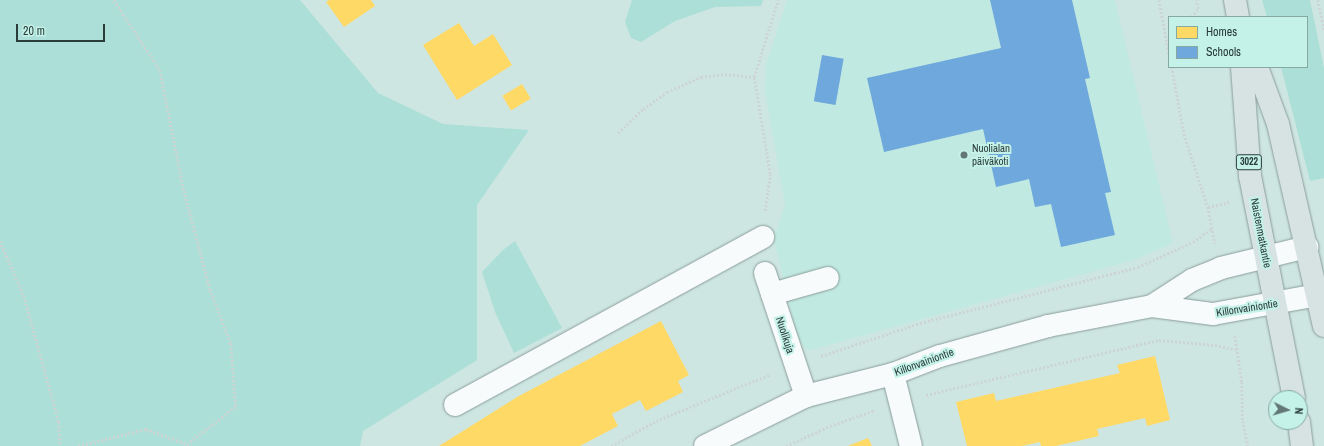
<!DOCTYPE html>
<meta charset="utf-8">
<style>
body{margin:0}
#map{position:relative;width:1324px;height:446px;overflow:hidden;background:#cee6e2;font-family:"Archivo Narrow",sans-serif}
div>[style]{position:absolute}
.built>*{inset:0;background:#c0e9e1}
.green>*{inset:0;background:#acdfd7}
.homes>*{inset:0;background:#ffd966;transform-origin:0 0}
.schools>*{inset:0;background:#6fa8dc;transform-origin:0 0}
.path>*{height:2.5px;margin-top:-1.25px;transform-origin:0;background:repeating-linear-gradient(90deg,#cdd5d4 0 2px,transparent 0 4px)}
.roads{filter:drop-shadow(0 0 1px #8a9d9a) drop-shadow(0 0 1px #8a9d9a)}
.minor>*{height:22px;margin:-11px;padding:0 11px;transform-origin:11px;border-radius:11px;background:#f8fbfb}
.major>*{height:22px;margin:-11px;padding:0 11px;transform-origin:11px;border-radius:11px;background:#d6e3e2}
.dots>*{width:11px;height:11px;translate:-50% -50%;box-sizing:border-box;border:2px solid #c4f1e8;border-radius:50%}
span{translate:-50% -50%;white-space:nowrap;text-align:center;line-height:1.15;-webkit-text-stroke:4px #c4f1e8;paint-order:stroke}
.shield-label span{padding:1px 3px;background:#c4f1e8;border:1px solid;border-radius:3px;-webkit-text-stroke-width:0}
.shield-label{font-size:10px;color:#2a3c39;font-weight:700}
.poi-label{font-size:11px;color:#2a3c39}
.left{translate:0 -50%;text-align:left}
.street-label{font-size:11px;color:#2a3c39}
.legend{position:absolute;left:1168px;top:16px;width:140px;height:52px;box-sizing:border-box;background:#c4f1e8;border:1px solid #86a9a2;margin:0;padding:5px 7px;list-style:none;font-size:12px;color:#2a3c39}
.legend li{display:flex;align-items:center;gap:8px;height:20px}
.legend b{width:20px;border:1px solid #86a9a2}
.north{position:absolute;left:1268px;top:390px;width:40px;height:40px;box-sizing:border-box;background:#c4f1e8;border:1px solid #86a9a2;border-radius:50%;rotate:95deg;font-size:11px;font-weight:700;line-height:16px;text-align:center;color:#2a3c39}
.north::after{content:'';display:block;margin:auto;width:14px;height:18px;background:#637874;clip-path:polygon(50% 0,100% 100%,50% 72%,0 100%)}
.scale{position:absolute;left:16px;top:24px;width:89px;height:18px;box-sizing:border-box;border:2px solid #2a3c39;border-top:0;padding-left:5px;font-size:12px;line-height:14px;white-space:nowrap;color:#2a3c39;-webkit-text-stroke:3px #c4f1e8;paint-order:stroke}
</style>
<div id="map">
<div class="built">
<div style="clip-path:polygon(787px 0,1115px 0,1173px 243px,1134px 260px,807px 351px,796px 333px,774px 239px,785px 205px,765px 91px,766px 65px)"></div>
</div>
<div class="green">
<div style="clip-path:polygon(0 0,300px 0,378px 93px,443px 124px,529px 130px,477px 205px,477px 360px,363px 431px,360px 446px,0 446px)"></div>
<div style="clip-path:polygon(632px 0,763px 0,761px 6px,715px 7px,675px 21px,641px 42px,631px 38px,625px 22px)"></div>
<div style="clip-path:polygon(1262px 0,1310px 0,1324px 68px,1324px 178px,1310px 181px,1281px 67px,1307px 67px,1307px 17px,1267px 17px)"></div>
<div style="clip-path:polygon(515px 241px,562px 328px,514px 353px,495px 312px,482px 272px,503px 250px)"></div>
</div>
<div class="homes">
<div style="clip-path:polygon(329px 0,371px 0,375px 6px,344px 27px,326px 2px)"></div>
<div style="clip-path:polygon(459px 23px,474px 46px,493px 34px,512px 65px,457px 100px,423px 45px)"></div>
<div style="left:522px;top:84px;width:17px;height:23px;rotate:59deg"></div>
<div style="clip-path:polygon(661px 321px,689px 375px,678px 381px,683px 392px,646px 411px,640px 400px,612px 414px,618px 426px,580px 446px,439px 446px,517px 397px)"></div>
<div style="clip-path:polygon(1155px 356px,1170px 420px,1147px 426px,1145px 418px,1097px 429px,1099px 436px,1056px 446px,1041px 446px,1040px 442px,1022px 446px,967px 446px,956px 402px,994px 393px,996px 401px,1120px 373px,1117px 365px)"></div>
<div style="clip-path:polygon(868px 438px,872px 446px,848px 446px)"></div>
</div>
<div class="schools">
<div style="clip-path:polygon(990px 0,1072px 0,1090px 78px,1085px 79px,1111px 192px,1105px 193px,1115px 235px,1061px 247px,1051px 204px,1035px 207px,1029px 179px,996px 187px,983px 129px,884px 152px,867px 78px,1001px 48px)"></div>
<div style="left:822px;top:55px;width:22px;height:47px;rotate:10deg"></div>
</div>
<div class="path">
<div style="left:114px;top:0;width:84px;rotate:56.7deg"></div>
<div style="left:160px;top:70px;width:123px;rotate:78.8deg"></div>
<div style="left:184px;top:191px;width:101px;rotate:75.1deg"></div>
<div style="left:210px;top:289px;width:59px;rotate:69.1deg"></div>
<div style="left:231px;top:344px;width:63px;rotate:85.5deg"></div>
<div style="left:236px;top:407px;width:59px;rotate:142.5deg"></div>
<div style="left:1159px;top:0;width:54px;rotate:79.3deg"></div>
<div style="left:1318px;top:0;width:30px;rotate:78deg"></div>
<div style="left:1191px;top:17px;width:11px;rotate:-49deg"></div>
<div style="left:1198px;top:9px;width:9px;rotate:-103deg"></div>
<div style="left:1172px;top:67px;width:68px;rotate:79.8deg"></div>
<div style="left:1184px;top:134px;width:77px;rotate:71.8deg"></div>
<div style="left:1208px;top:207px;width:37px;rotate:79deg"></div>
<div style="left:618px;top:133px;width:35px;rotate:-44deg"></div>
<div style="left:643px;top:109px;width:29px;rotate:-35deg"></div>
<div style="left:667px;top:92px;width:37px;rotate:-24deg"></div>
<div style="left:701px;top:77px;width:24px;rotate:-7deg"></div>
<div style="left:725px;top:74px;width:29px;rotate:6deg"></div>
<div style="left:1208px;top:207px;width:22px;rotate:-13deg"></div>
<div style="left:765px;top:211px;width:37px;rotate:-82deg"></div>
<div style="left:770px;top:174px;width:98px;rotate:-99.4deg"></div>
<div style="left:754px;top:77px;width:81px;rotate:-72.7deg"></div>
<div style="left:0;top:241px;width:60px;rotate:66.4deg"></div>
<div style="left:24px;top:296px;width:131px;rotate:74.5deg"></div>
<div style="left:59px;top:422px;width:24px;rotate:88deg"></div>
<div style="left:1235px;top:336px;width:47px;rotate:81.3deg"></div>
<div style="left:1242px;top:382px;width:39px;rotate:89deg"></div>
<div style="left:1243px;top:421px;width:25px;rotate:79deg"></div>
<div style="left:821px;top:356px;width:104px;rotate:-18.4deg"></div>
<div style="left:920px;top:323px;width:225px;rotate:-14.4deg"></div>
<div style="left:1138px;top:267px;width:60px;rotate:-24.4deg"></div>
<div style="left:1193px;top:242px;width:24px;rotate:-36deg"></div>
<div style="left:926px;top:395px;width:239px;rotate:-13.3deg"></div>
<div style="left:1159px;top:340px;width:56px;rotate:5.1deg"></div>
<div style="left:1215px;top:345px;width:24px;rotate:12deg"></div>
<div style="left:78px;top:446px;width:70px;rotate:-14deg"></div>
<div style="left:146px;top:429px;width:49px;rotate:20.3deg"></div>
<div style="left:611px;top:446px;width:51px;rotate:-29.1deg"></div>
<div style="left:656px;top:421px;width:124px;rotate:-22.2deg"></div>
<div style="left:786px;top:446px;width:48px;rotate:-24.4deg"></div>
<div style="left:830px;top:426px;width:48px;rotate:-19.6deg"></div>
</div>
<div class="roads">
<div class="minor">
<div style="left:765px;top:273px;width:130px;rotate:71.6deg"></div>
<div style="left:772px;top:294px;width:58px;rotate:-15.9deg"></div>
<div style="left:1152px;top:306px;width:48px;rotate:-33deg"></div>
<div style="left:1192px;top:280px;width:31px;rotate:-22deg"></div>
<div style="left:1221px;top:268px;width:89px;rotate:-13.7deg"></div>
<div style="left:893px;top:374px;width:74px;rotate:76deg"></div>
<div style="left:455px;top:405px;width:351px;rotate:-28.6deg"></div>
<div style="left:705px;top:446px;width:113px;rotate:-26.3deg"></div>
<div style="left:806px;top:396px;width:90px;rotate:-14.2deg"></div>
<div style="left:893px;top:374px;width:50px;rotate:-21deg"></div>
<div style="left:940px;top:356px;width:112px;rotate:-15.5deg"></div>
<div style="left:1048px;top:326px;width:106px;rotate:-10.9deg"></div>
<div style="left:1152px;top:306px;width:62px;rotate:7.5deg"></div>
<div style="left:1213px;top:314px;width:107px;rotate:-10.3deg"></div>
</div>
<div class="major">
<div style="left:1235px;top:0;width:17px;rotate:80deg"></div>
<div style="left:1242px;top:67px;width:109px;rotate:85.8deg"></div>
<div style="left:1250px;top:176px;width:226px;rotate:78.8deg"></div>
<div style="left:1257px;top:67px;width:61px;rotate:69.8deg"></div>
<div style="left:1278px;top:124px;width:207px;rotate:77.2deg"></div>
<div style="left:1299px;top:422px;width:24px;rotate:83deg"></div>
</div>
</div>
<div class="dots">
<div style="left:964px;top:155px;background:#637874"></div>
</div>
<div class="shield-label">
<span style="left:1249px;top:162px">3022</span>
</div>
<div class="poi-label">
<span class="left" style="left:972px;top:155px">Nuolialan<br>päiväkoti</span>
</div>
<div class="street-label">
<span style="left:1261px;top:233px;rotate:79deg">Naistenmatkantie</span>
<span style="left:1247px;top:308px;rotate:-9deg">Killonvainiontie</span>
<span style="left:785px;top:335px;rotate:72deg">Nuolikuja</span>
<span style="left:924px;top:362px;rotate:-20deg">Killonvainiontie</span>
</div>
<ul class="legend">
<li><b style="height:11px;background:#ffd966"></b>Homes</li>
<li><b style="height:11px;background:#6fa8dc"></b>Schools</li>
</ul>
<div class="north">N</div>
<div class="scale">20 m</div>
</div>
